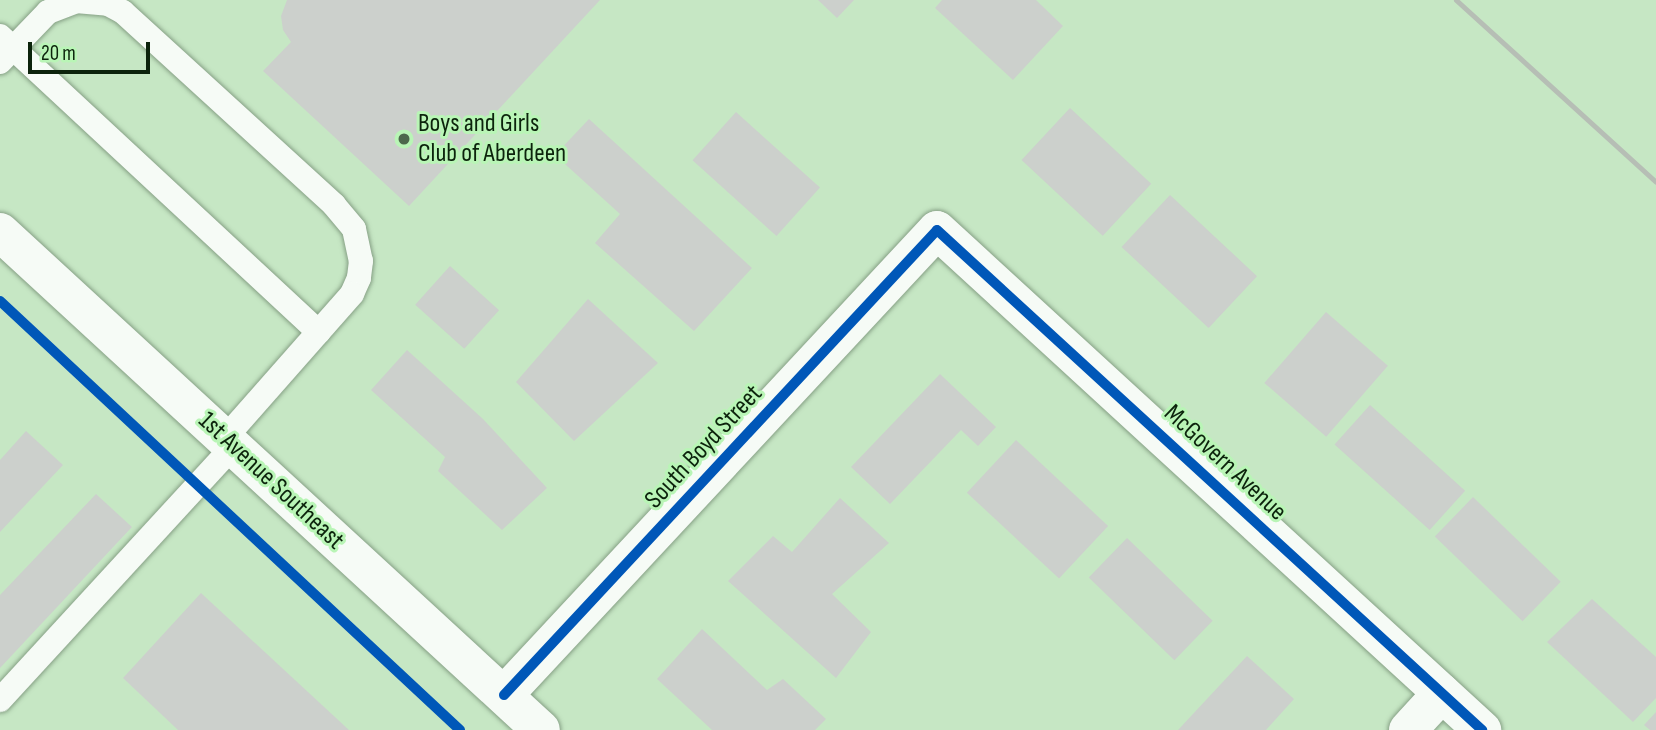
<!DOCTYPE html>
<style>
body{margin:0}
#map{position:relative;width:1656px;height:730px;overflow:hidden;background:#c6e7c4;font-family:"Sofia Sans Condensed",sans-serif}
div>[style]{position:absolute}
.building>*{inset:0;background:#ccd0cc;transform-origin:0 0}
.roads{filter:drop-shadow(0 0 2px #86a085) drop-shadow(0 0 2px #86a085)}
.service>*{height:24px;margin:-12px;padding:0 12px;transform-origin:12px;border-radius:12px;background:#f6fbf6}
.minor>*{height:38px;margin:-19px;padding:0 19px;transform-origin:19px;border-radius:19px;background:#f6fbf6}
.tertiary>*{height:38px;margin:-19px;padding:0 19px;transform-origin:19px;border-radius:19px;background:#f6fbf6}
.rail>*{height:5px;margin:-2.5px;padding:0 2.5px;transform-origin:2.5px;border-radius:2.5px;background:#b6beb5}
.cycleway>*{height:10px;margin:-5px;padding:0 5px;transform-origin:5px;border-radius:5px;background:#0057b8}
.dots>*{width:19px;height:19px;translate:-50% -50%;box-sizing:border-box;border:4px solid #b9f5b6;border-radius:50%}
span{translate:-50% -50%;white-space:nowrap;text-align:center;line-height:1.15;-webkit-text-stroke:6px #b9f5b6;paint-order:stroke}
.poi-label{font-size:26px;color:#0c230c}
.left{translate:0 -50%;text-align:left}
.street-label{font-size:26px;color:#0c230c}
.scale{position:absolute;left:28px;top:42px;width:122px;height:32px;box-sizing:border-box;border:4px solid #0c230c;border-top:0;padding-left:9px;font-size:21px;line-height:24px;white-space:nowrap;color:#0c230c;-webkit-text-stroke:5px #b9f5b6;paint-order:stroke}
</style>
<div id="map">
<div class="building">
<div style="clip-path:polygon(287px 0,600px 0,409px 206px,263px 71px,291px 42px,283px 30px,281px 16px)"></div>
<div style="clip-path:polygon(818px 0,854px 0,837px 18px)"></div>
<div style="clip-path:polygon(942px 0,1036px 0,1063px 26px,1013px 80px,935px 8px)"></div>
<div style="left:1070px;top:108px;width:111px;height:71px;rotate:43deg"></div>
<div style="left:736px;top:112px;width:113px;height:65px;rotate:42deg"></div>
<div style="clip-path:polygon(589px 119px,752px 268px,694px 331px,595px 243px,620px 214px,555px 155px)"></div>
<div style="left:1170px;top:195px;width:119px;height:71px;rotate:43deg"></div>
<div style="left:450px;top:266px;width:66px;height:52px;rotate:42deg"></div>
<div style="clip-path:polygon(588px 299px,658px 363px,574px 441px,516px 382px)"></div>
<div style="left:1326px;top:312px;width:82px;height:94px;rotate:41deg"></div>
<div style="clip-path:polygon(407px 350px,483px 419px,547px 488px,502px 530px,438px 471px,445px 457px,371px 390px)"></div>
<div style="clip-path:polygon(940px 374px,996px 427px,978px 446px,961px 430px,890px 504px,851px 467px)"></div>
<div style="left:1370px;top:405px;width:128px;height:53px;rotate:42deg"></div>
<div style="clip-path:polygon(26px 431px,63px 465px,0 532px,0 460px)"></div>
<div style="left:1016px;top:440px;width:126px;height:72px;rotate:43deg"></div>
<div style="clip-path:polygon(96px 494px,132px 527px,0 668px,0 595px)"></div>
<div style="left:1473px;top:497px;width:122px;height:55px;rotate:44deg"></div>
<div style="clip-path:polygon(840px 498px,889px 543px,832px 594px,871px 632px,836px 678px,728px 581px,773px 536px,792px 552px)"></div>
<div style="left:1127px;top:538px;width:119px;height:55px;rotate:44deg"></div>
<div style="clip-path:polygon(201px 593px,349px 730px,178px 730px,123px 678px)"></div>
<div style="clip-path:polygon(1592px 599px,1656px 657px,1656px 698px,1633px 722px,1547px 642px)"></div>
<div style="clip-path:polygon(702px 629px,767px 690px,783px 679px,826px 719px,815px 730px,712px 730px,657px 679px)"></div>
<div style="clip-path:polygon(1247px 656px,1294px 699px,1266px 730px,1178px 730px)"></div>
<div style="clip-path:polygon(1656px 712px,1656px 730px,1650px 730px,1644px 725px)"></div>
</div>
<div class="roads">
<div class="service">
<div style="left:0;top:36px;width:435px;rotate:42.9deg"></div>
<div style="left:0;top:62px;width:69px;rotate:-46.2deg"></div>
<div style="left:48px;top:12px;width:30px;rotate:-21deg"></div>
<div style="left:76px;top:1px;width:32px;rotate:5deg"></div>
<div style="left:108px;top:4px;width:17px;rotate:28deg"></div>
<div style="left:123px;top:12px;width:286px;rotate:42.4deg"></div>
<div style="left:334px;top:205px;width:31px;rotate:50deg"></div>
<div style="left:354px;top:229px;width:33px;rotate:78deg"></div>
<div style="left:361px;top:261px;width:17px;rotate:97deg"></div>
<div style="left:359px;top:278px;width:17px;rotate:114deg"></div>
<div style="left:352px;top:294px;width:192px;rotate:131.4deg"></div>
<div style="left:0;top:700px;width:344px;rotate:-47.4deg"></div>
</div>
<div class="minor">
<div style="left:504px;top:695px;width:635px;rotate:-47.04deg"></div>
<div style="left:937px;top:230px;width:740px;rotate:42.53deg"></div>
<div style="left:1408px;top:730px;width:50px;rotate:-47.4deg"></div>
</div>
<div class="tertiary">
<div style="left:0;top:232px;width:735px;rotate:42.63deg"></div>
</div>
</div>
<div class="rail">
<div style="left:1456px;top:0;width:270px;rotate:42.3deg"></div>
</div>
<div class="cycleway">
<div style="left:0;top:301px;width:629px;rotate:43deg"></div>
<div style="left:504px;top:695px;width:635px;rotate:-47.04deg"></div>
<div style="left:937px;top:230px;width:740px;rotate:42.53deg"></div>
</div>
<div class="dots">
<div style="left:404px;top:139px;background:#4d684c"></div>
</div>
<div class="poi-label">
<span class="left" style="left:418px;top:139px">Boys and Girls<br>Club of Aberdeen</span>
</div>
<div class="street-label">
<span style="left:704px;top:447px;rotate:-47deg">South Boyd Street</span>
<span style="left:1225px;top:463px;rotate:43deg">McGovern Avenue</span>
<span style="left:271px;top:481px;rotate:43deg">1st Avenue Southeast</span>
</div>
<div class="scale">20 m</div>
</div>
